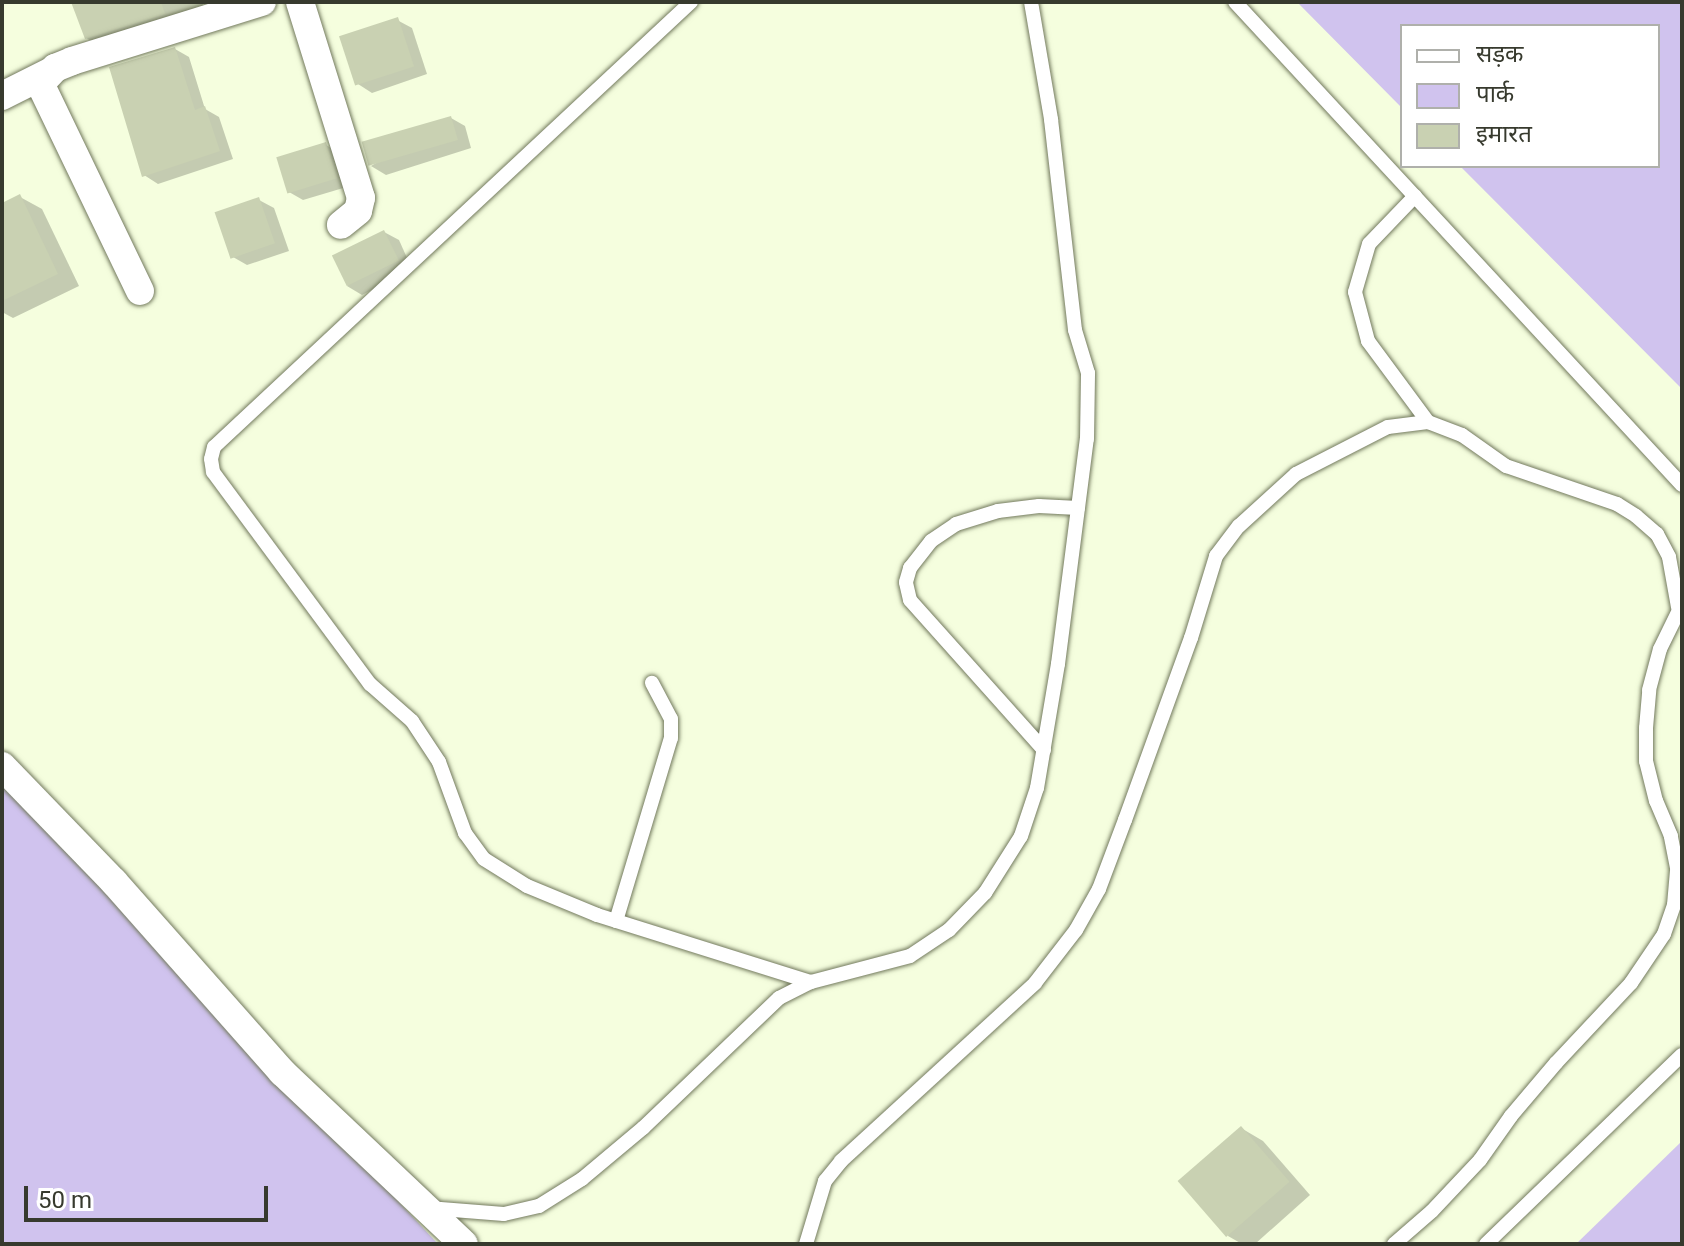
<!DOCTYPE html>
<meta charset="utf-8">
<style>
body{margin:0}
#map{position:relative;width:1684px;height:1246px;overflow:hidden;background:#f5fede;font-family:Roboto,"Noto Sans Devanagari",sans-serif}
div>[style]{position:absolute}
.green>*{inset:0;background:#d0c3ee}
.shadow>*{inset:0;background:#0003}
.building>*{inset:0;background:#c9d1b2;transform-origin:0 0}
.roads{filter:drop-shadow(0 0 2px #72795d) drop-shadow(0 0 2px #72795d)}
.lane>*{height:14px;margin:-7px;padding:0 7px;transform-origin:7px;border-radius:7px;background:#fff}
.street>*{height:28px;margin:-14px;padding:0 14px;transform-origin:14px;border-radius:14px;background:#fff}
span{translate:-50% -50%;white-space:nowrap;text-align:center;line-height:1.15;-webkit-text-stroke:8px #fff;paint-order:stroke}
.frame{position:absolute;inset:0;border:4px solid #373a2e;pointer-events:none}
.legend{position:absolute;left:1400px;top:24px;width:260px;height:144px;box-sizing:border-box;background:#fff;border:2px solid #afb0ab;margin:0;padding:10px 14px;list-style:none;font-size:24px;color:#373a2e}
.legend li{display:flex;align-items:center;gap:16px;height:40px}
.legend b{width:40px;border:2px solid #afb0ab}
.scale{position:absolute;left:24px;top:1186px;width:244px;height:36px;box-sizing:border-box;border:4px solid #373a2e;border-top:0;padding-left:10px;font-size:24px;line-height:28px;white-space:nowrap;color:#373a2e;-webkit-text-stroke:6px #fff;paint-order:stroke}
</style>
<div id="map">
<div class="green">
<div style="clip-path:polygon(1297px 2px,1682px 2px,1682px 389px,1460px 166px,1658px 166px,1658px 26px,1402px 26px,1402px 108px)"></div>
<div style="clip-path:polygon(2px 776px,438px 1244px,2px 1244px)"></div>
<div style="clip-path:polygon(1682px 1141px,1682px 1244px,1576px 1244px)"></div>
</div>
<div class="shadow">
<div style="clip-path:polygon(73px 2px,202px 2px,206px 14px,101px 46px,86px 38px)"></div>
<div style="clip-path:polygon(397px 20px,412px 28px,427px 74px,372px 93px,358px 84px)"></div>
<div style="clip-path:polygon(175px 49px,189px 57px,205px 109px,219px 117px,233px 159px,158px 184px,144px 175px)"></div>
<div style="clip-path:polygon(451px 118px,465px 126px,471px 148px,386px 175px,371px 166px)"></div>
<div style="clip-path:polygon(326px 145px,340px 153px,350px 186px,303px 200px,289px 192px)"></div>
<div style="clip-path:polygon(20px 197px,42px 209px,79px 286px,13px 318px,2px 312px,2px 205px)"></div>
<div style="clip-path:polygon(259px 200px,274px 208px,289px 251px,247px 265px,233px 257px)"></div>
<div style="clip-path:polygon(384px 232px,399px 240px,412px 269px,362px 295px,347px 286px)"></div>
<div style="clip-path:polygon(1241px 1128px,1263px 1141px,1310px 1195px,1255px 1244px,1242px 1244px,1228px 1236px)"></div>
</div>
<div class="building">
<div style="clip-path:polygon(71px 2px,161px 2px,165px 14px,85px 39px)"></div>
<div style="left:398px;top:17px;width:52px;height:62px;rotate:72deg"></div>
<div style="clip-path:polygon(175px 47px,195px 110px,205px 106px,220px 151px,142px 177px,109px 67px)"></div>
<div style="left:451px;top:116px;width:25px;height:93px;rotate:74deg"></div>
<div style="left:326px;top:142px;width:38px;height:52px;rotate:73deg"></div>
<div style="clip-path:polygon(20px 194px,58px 274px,2px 301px,2px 203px)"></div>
<div style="left:259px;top:197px;width:49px;height:47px;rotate:71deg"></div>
<div style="left:384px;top:230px;width:34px;height:58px;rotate:64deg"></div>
<div style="left:1241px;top:1126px;width:74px;height:84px;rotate:49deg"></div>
</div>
<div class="roads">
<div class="lane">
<div style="left:691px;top:2px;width:652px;rotate:136.99deg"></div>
<div style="left:214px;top:447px;width:12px;rotate:104deg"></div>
<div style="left:211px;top:459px;width:13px;rotate:81deg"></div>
<div style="left:213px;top:472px;width:264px;rotate:53.5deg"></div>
<div style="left:370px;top:684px;width:56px;rotate:41.4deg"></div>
<div style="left:412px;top:721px;width:49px;rotate:56.6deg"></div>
<div style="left:439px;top:762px;width:76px;rotate:69.9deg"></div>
<div style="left:465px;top:833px;width:32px;rotate:54deg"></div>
<div style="left:484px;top:859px;width:51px;rotate:32.1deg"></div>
<div style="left:527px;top:886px;width:76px;rotate:22.5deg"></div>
<div style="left:597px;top:915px;width:224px;rotate:17.4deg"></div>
<div style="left:1235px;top:2px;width:658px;rotate:47.22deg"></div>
<div style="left:1415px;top:196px;width:66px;rotate:133.8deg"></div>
<div style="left:1369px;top:244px;width:50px;rotate:106.3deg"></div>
<div style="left:1355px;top:292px;width:51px;rotate:75.1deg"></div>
<div style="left:1368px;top:341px;width:101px;rotate:53.5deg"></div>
<div style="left:1044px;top:750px;width:201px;rotate:-131.8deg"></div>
<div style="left:910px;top:600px;width:18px;rotate:-103deg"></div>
<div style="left:906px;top:582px;width:15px;rotate:-74deg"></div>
<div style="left:910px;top:568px;width:34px;rotate:-52deg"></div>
<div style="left:931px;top:541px;width:30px;rotate:-34deg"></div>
<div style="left:956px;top:524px;width:44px;rotate:-17.2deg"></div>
<div style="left:998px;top:511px;width:41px;rotate:-7deg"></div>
<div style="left:1039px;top:506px;width:39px;rotate:3deg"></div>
<div style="left:616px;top:921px;width:191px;rotate:-73.3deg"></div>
<div style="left:671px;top:738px;width:19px;rotate:-90deg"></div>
<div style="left:671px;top:719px;width:41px;rotate:-117.8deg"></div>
<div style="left:428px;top:1208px;width:76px;rotate:4.5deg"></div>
<div style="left:504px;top:1214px;width:36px;rotate:-13deg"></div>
<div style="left:539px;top:1206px;width:51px;rotate:-32.1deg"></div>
<div style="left:582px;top:1179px;width:80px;rotate:-39.9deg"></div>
<div style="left:643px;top:1128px;width:188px;rotate:-43.7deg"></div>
<div style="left:779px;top:998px;width:36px;rotate:-27deg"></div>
<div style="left:811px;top:982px;width:102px;rotate:-14.7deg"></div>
<div style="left:910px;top:956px;width:47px;rotate:-33.7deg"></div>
<div style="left:949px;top:930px;width:52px;rotate:-45.8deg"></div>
<div style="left:985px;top:893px;width:67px;rotate:-57.7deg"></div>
<div style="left:1021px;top:836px;width:51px;rotate:-71.6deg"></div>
<div style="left:1037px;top:788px;width:126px;rotate:-80.4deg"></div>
<div style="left:1058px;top:664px;width:227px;rotate:-82.7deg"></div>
<div style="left:1087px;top:439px;width:66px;rotate:-89.1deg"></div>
<div style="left:1088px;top:373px;width:45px;rotate:-106.8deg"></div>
<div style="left:1075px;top:330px;width:212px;rotate:-96.5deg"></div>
<div style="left:1051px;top:119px;width:119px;rotate:-99.7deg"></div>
<div style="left:806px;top:1244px;width:66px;rotate:-73.2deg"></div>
<div style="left:825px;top:1181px;width:26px;rotate:-51deg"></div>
<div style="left:841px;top:1161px;width:263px;rotate:-42.5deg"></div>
<div style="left:1035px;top:983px;width:67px;rotate:-52.3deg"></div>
<div style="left:1076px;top:930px;width:47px;rotate:-60.7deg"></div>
<div style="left:1099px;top:889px;width:74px;rotate:-69.4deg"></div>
<div style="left:1125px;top:820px;width:194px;rotate:-70.1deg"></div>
<div style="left:1191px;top:638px;width:86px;rotate:-73deg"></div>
<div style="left:1216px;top:556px;width:38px;rotate:-53deg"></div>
<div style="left:1239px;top:526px;width:77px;rotate:-42.4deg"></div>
<div style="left:1296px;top:474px;width:103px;rotate:-27.1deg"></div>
<div style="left:1388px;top:427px;width:40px;rotate:-7.1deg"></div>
<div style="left:1428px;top:422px;width:36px;rotate:21deg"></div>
<div style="left:1462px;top:435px;width:54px;rotate:35.2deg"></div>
<div style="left:1506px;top:466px;width:117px;rotate:18.9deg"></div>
<div style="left:1617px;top:504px;width:22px;rotate:32deg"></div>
<div style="left:1636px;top:516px;width:28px;rotate:41deg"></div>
<div style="left:1657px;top:534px;width:26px;rotate:62deg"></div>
<div style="left:1669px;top:557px;width:51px;rotate:79.8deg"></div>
<div style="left:1394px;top:1244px;width:50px;rotate:-41deg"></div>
<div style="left:1432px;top:1211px;width:70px;rotate:-46.7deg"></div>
<div style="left:1480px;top:1160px;width:54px;rotate:-54.8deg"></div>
<div style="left:1511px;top:1116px;width:70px;rotate:-49.7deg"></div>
<div style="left:1556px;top:1063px;width:110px;rotate:-46.8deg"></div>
<div style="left:1631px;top:983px;width:59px;rotate:-56deg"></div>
<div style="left:1664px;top:934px;width:31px;rotate:-71deg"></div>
<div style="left:1674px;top:905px;width:37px;rotate:-85deg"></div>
<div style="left:1677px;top:868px;width:33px;rotate:-101deg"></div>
<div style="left:1671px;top:836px;width:38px;rotate:-113deg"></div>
<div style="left:1656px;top:801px;width:41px;rotate:-104deg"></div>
<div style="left:1646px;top:761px;width:33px;rotate:-90deg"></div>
<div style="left:1646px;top:728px;width:38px;rotate:-85deg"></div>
<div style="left:1649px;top:690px;width:42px;rotate:-75deg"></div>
<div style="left:1660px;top:649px;width:50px;rotate:-63.9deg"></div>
<div style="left:1486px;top:1244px;width:272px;rotate:-44deg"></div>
</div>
<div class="street">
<div style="left:300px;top:2px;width:205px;rotate:72.7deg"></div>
<div style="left:361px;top:198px;width:13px;rotate:103deg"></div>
<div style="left:358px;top:211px;width:22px;rotate:141deg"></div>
<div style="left:2px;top:96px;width:54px;rotate:-26.6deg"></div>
<div style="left:140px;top:291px;width:224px;rotate:-115.7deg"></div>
<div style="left:43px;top:89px;width:8px;rotate:-90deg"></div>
<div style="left:43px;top:81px;width:18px;rotate:-47deg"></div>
<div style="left:55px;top:68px;width:18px;rotate:-22deg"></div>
<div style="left:72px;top:61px;width:199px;rotate:-17.3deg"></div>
<div style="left:2px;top:766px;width:161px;rotate:46deg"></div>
<div style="left:114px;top:882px;width:254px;rotate:48.5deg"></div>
<div style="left:282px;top:1072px;width:250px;rotate:43.4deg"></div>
</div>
</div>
<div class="frame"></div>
<ul class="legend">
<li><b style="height:10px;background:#fff"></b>सड़क</li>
<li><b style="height:22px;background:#d0c3ee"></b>पार्क</li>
<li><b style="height:22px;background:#c9d1b2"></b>इमारत</li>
</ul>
<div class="scale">50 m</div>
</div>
